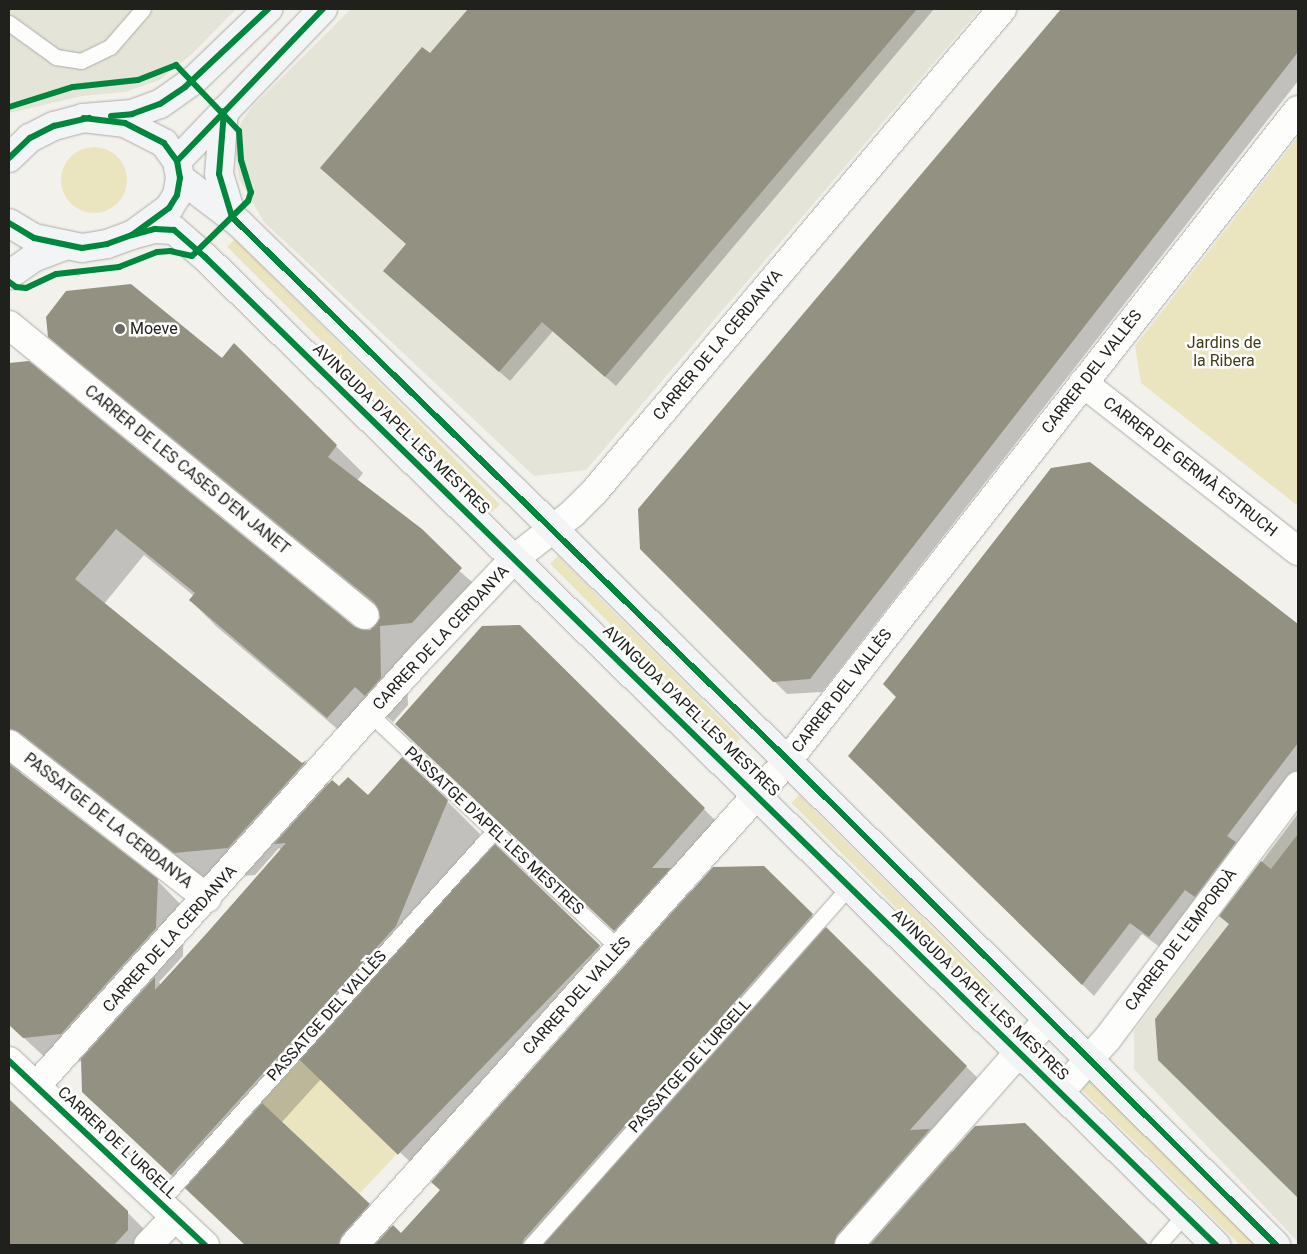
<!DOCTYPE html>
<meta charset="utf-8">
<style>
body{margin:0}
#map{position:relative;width:1307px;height:1254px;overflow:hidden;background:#f2f1ec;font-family:Roboto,sans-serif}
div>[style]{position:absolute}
.built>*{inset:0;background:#e5e4d8}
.green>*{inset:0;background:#eae5be;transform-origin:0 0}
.round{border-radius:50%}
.shadow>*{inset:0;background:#0003}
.building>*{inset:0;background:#939182;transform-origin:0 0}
.roads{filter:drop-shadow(0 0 1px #adaca8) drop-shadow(0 0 1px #adaca8)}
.lane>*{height:15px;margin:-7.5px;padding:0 7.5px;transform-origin:7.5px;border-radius:7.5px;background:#fdfdfc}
.street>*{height:28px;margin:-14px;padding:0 14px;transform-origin:14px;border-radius:14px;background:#fdfdfc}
.secondary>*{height:28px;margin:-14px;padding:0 14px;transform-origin:14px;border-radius:14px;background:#f2f4f6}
.cycleway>*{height:6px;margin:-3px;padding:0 3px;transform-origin:3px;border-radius:3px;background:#00873e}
.dots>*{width:14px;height:14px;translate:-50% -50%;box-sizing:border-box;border:2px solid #fff;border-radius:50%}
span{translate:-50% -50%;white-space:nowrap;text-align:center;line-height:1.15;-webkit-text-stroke:5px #fff;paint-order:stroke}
.poi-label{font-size:16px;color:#20201c}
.left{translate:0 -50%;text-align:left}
.park-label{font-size:16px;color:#403b17}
.street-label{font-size:16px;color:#20201c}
.frame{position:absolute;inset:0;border:10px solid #20201c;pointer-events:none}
</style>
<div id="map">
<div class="built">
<div style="clip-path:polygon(9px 9px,236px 9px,192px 54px,160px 80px,125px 92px,82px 96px,9px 113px)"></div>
<div style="clip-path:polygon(351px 9px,980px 9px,586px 470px,534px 476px,264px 222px,239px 179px,234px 140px,242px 121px,252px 107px)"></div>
<div style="clip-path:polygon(1298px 812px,1298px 1242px,1134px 1069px,1134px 1031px)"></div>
</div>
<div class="green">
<div style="clip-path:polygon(1298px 137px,1298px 506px,1141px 383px,1135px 346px)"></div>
<div class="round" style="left:61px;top:147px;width:66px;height:66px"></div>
<div style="left:235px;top:239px;width:375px;height:11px;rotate:45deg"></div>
<div style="left:558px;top:556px;width:258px;height:11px;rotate:45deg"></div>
<div style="left:799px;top:795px;width:276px;height:11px;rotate:45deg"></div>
<div style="left:301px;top:1060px;width:134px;height:58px;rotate:43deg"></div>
<div style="clip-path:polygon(1087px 1080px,1091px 1081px,1256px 1245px,1240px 1245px,1083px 1091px,1082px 1086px)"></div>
</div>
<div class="shadow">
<div style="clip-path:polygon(469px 9px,934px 9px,616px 386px,553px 331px,510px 381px,385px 271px,407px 245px,430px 55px)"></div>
<div style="clip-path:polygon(1063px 9px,1298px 9px,1298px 81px,822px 692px,787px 694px,641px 549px,639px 510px)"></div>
<div style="clip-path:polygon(evenodd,49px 336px,222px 360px,234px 345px,363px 473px,357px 481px,488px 596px,406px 653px,408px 705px,393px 722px,383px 713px,355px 744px,217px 627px,190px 600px,194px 596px,144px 555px,104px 604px,302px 764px,307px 762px,329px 784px,368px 797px,447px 801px,480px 834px,459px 885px,495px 846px,619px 965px,419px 1170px,321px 1079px,281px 1123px,396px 1232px,384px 1245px,245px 1245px,83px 1092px,82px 1061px,52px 1064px,9px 1024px,9px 372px,15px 364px,355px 628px,371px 631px,382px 618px,379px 609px,77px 364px,49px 336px,30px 756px,203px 879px,255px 875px,279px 848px,281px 850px,161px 985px,159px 982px,183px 956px,184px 908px,157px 880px,22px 776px,20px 770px,30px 756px)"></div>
<div style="clip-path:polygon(1089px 463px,1298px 625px,1298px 771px,1161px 948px,1142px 934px,1094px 996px,850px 756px)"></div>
<div style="clip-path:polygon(519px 626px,729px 834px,685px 884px,693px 892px,763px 867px,995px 1095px,948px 1148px,953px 1153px,1025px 1124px,1147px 1245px,392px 1245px,505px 1117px,638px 953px,422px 749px)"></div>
<div style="clip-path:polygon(1298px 814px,1298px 1196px,1159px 1059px,1230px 925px,1221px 916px)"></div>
<div style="clip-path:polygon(9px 1101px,127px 1212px,160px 1245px,9px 1245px)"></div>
</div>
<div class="building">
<div style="clip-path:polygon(468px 9px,917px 9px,605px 377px,542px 322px,499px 372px,383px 271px,406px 244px,320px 168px,422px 47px,430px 53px)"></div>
<div style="clip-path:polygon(1061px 9px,1298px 9px,1298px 52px,810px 679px,773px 682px,640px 549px,638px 509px)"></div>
<div style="clip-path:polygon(131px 284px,222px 358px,234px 343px,337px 445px,328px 457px,422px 529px,462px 568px,412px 623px,380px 626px,381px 678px,365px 696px,355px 687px,327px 718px,189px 600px,195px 593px,116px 529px,75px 579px,302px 763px,307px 760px,228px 848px,174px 853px,19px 732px,9px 729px,9px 363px,29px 361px,355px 627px,370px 630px,380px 618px,375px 603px,48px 337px,46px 317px,66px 291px)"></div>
<div style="clip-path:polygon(1090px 462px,1298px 624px,1298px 743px,1227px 836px,1236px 842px,1195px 897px,1185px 890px,1149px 937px,1130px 923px,1082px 985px,848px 756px,896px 697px,883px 684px,1051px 468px)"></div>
<div style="clip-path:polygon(520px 625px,705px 808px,652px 868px,671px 868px,614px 931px,395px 724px,482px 626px)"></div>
<div style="clip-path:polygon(402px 757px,448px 800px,396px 926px,171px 1175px,82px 1092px,81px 1059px,155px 977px,155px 990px,207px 933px,286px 843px,274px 844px,332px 780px,339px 786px,348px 777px,368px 795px)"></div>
<div style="clip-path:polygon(9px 764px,158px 879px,156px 928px,61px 1034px,23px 1038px,9px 1025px)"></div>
<div style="clip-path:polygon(1298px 834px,1298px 1198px,1158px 1060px,1155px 1019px,1229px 924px,1219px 916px,1261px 861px,1271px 869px)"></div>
<div style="left:495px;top:844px;width:146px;height:291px;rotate:44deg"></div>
<div style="clip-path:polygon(764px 866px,813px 914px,524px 1239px,522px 1245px,375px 1245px,393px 1225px,401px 1233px,440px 1190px,431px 1182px,713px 867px)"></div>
<div style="clip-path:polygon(826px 927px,967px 1066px,910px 1130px,930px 1129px,837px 1235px,834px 1245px,543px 1245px)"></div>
<div style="clip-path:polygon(9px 1099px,128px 1211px,128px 1230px,114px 1245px,9px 1245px)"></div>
<div style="clip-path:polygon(262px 1103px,370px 1204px,342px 1235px,339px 1245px,245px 1245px,185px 1188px)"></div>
<div style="clip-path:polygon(1025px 1123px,1149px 1245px,870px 1245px,975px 1126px)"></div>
</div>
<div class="roads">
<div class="lane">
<div style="left:9px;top:23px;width:58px;rotate:35.9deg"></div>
<div style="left:56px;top:57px;width:25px;rotate:9deg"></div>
<div style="left:81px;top:61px;width:32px;rotate:-26deg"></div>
<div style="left:110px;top:47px;width:50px;rotate:-49deg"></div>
<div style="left:369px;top:713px;width:344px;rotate:43.3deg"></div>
<div style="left:160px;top:1202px;width:499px;rotate:-48deg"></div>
<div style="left:531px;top:1245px;width:480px;rotate:-48.4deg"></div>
<div style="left:1158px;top:1245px;width:41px;rotate:-48.9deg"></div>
</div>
<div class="street">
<div style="left:9px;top:325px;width:459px;rotate:39.2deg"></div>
<div style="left:1083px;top:383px;width:273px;rotate:38deg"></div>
<div style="left:9px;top:744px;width:251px;rotate:37.9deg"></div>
<div style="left:9px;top:1061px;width:269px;rotate:43.2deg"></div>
<div style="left:36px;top:1086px;width:575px;rotate:-48.1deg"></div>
<div style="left:420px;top:658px;width:137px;rotate:-46.5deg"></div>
<div style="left:514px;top:559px;width:75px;rotate:-37.9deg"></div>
<div style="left:573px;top:513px;width:31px;rotate:-45deg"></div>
<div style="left:595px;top:491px;width:631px;rotate:-49.82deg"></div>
<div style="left:1060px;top:1092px;width:72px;rotate:-48.4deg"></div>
<div style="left:1108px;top:1038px;width:316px;rotate:-53deg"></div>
<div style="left:148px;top:1245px;width:39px;rotate:-46deg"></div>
<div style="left:354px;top:1245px;width:651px;rotate:-48.18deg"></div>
<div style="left:788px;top:760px;width:826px;rotate:-51.88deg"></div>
<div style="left:849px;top:1245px;width:301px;rotate:-48.6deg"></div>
</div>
<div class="secondary">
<div style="left:224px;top:111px;width:63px;rotate:94.5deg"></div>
<div style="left:219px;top:174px;width:45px;rotate:73.2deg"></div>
<div style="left:9px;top:158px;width:29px;rotate:-44deg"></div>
<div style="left:30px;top:138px;width:27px;rotate:-27deg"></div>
<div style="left:54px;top:126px;width:30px;rotate:-15deg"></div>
<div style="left:83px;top:118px;width:49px;rotate:-4.7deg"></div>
<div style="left:132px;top:114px;width:30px;rotate:-20deg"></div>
<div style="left:160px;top:104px;width:42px;rotate:-35.2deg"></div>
<div style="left:194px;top:80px;width:103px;rotate:-43.8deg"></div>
<div style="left:177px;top:161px;width:211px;rotate:-46.2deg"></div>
<div style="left:180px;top:178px;width:74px;rotate:37.3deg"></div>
<div style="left:239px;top:223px;width:383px;rotate:44.2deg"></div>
<div style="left:514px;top:490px;width:1073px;rotate:44.74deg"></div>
<div style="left:9px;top:223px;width:29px;rotate:31deg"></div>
<div style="left:34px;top:238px;width:49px;rotate:11.8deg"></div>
<div style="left:82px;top:248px;width:25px;rotate:-9deg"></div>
<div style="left:107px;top:244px;width:27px;rotate:-20deg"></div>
<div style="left:132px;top:235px;width:46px;rotate:-36.1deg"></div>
<div style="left:169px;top:208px;width:15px;rotate:-58deg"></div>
<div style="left:177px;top:195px;width:17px;rotate:-80deg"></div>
<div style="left:180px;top:178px;width:17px;rotate:-100deg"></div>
<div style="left:177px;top:161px;width:22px;rotate:-126deg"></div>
<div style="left:164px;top:143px;width:44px;rotate:-152.9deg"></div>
<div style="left:125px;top:123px;width:42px;rotate:-173.2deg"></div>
<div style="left:132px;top:235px;width:24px;rotate:-15deg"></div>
<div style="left:155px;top:229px;width:19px;rotate:3deg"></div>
<div style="left:174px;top:230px;width:41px;rotate:41.1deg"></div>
<div style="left:205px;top:257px;width:1414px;rotate:44.34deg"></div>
<div style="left:9px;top:275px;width:29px;rotate:-35deg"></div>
<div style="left:33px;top:258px;width:33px;rotate:-21deg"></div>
</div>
</div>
<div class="cycleway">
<div style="left:9px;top:107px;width:67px;rotate:-17.4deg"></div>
<div style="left:73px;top:87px;width:65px;rotate:-6.1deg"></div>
<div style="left:138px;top:80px;width:41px;rotate:-21.5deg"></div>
<div style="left:176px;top:65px;width:91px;rotate:46.3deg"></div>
<div style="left:239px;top:131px;width:29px;rotate:86deg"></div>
<div style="left:241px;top:160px;width:34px;rotate:73deg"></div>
<div style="left:251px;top:192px;width:9px;rotate:108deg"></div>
<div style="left:248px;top:201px;width:78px;rotate:135.5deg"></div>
<div style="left:192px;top:256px;width:22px;rotate:-167deg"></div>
<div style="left:171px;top:251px;width:14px;rotate:176deg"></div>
<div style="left:157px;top:252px;width:41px;rotate:158.5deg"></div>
<div style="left:119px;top:267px;width:63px;rotate:173.7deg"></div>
<div style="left:56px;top:274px;width:33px;rotate:155deg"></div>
<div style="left:26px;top:288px;width:10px;rotate:-174deg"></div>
<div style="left:16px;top:287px;width:9px;rotate:-144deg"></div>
<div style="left:224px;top:111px;width:63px;rotate:94.5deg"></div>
<div style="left:219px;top:174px;width:45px;rotate:73.2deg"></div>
<div style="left:232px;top:217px;width:777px;rotate:44.32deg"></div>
<div style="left:788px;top:760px;width:688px;rotate:44.82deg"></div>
<div style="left:111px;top:116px;width:21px;rotate:-5deg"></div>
<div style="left:132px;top:114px;width:30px;rotate:-20deg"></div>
<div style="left:160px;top:104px;width:30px;rotate:-34deg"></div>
<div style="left:185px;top:87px;width:114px;rotate:-43.2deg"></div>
<div style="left:9px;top:158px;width:29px;rotate:-44deg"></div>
<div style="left:30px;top:138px;width:27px;rotate:-27deg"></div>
<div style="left:54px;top:126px;width:36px;rotate:-13deg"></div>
<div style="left:177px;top:161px;width:211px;rotate:-46.2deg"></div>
<div style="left:9px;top:223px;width:29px;rotate:31deg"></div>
<div style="left:34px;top:238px;width:49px;rotate:11.8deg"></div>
<div style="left:82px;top:248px;width:25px;rotate:-9deg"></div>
<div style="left:107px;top:244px;width:27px;rotate:-20deg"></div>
<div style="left:132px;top:235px;width:46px;rotate:-36.1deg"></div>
<div style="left:169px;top:208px;width:15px;rotate:-58deg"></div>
<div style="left:177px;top:195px;width:17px;rotate:-80deg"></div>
<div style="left:180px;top:178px;width:17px;rotate:-100deg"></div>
<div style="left:177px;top:161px;width:22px;rotate:-126deg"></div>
<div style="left:164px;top:143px;width:44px;rotate:-152.9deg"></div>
<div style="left:125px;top:123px;width:42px;rotate:-173.2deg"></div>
<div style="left:132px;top:235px;width:24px;rotate:-15deg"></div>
<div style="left:155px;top:229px;width:19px;rotate:3deg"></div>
<div style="left:174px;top:230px;width:41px;rotate:41.1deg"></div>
<div style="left:205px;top:257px;width:1414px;rotate:44.34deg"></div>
<div style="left:9px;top:1061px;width:269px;rotate:43.2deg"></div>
</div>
<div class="dots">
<div style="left:120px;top:329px;background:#6a6965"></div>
</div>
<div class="poi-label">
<span class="left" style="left:130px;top:329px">Moeve</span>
</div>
<div class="park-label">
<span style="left:1224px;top:352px">Jardins de<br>la Ribera</span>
</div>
<div class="street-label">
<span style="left:718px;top:345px;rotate:-50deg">CARRER DE LA CERDANYA</span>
<span style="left:1092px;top:372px;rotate:-52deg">CARRER DEL VALLÈS</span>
<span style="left:401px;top:429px;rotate:44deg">AVINGUDA D'APEL·LES MESTRES</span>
<span style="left:1190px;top:467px;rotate:38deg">CARRER DE GERMÀ ESTRUCH</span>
<span style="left:187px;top:470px;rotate:39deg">CARRER DE LES CASES D'EN JANET</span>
<span style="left:441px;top:638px;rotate:-47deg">CARRER DE LA CERDANYA</span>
<span style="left:842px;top:691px;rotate:-52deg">CARRER DEL VALLÈS</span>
<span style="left:691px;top:711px;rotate:44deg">AVINGUDA D'APEL·LES MESTRES</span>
<span style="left:108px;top:821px;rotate:38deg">PASSATGE DE LA CERDANYA</span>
<span style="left:494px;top:831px;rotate:43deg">PASSATGE D'APEL·LES MESTRES</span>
<span style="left:170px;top:939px;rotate:-48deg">CARRER DE LA CERDANYA</span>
<span style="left:1181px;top:940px;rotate:-53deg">CARRER DE L'EMPORDÀ</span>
<span style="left:980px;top:995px;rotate:44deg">AVINGUDA D'APEL·LES MESTRES</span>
<span style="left:577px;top:996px;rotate:-48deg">CARRER DEL VALLÈS</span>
<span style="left:327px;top:1016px;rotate:-48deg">PASSATGE DEL VALLÈS</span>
<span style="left:690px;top:1066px;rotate:-48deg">PASSATGE DE L'URGELL</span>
<span style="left:117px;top:1143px;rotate:43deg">CARRER DE L'URGELL</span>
</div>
<div class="frame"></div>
</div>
